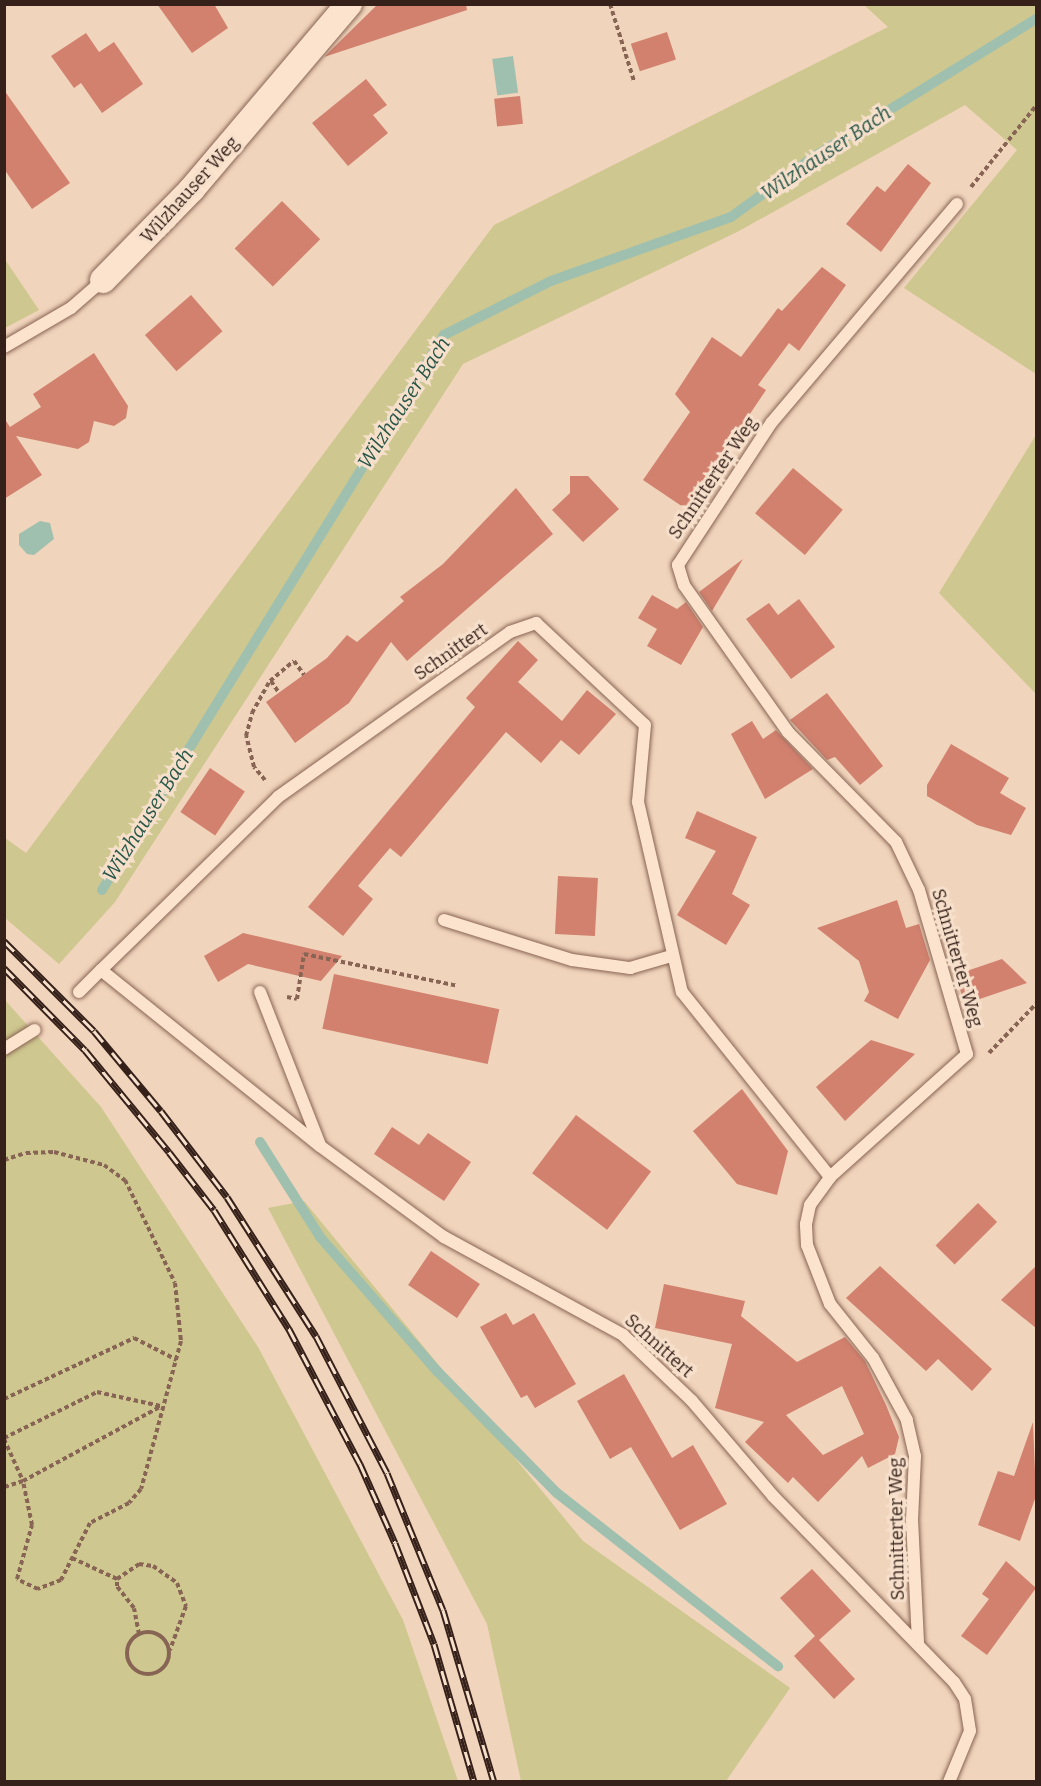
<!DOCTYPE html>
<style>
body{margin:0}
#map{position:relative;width:1041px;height:1786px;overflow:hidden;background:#f0d4bb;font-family:Bitter,serif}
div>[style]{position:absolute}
.green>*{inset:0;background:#cec78f}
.water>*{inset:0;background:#a0c0af;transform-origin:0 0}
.stream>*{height:10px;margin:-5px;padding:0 5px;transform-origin:5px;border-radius:5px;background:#a0c0af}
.building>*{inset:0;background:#d1816e;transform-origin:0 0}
.path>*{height:4px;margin-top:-2px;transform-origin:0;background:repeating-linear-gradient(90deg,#886454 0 4.5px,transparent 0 7.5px)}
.path>.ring{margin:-2px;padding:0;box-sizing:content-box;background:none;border:4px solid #886454;border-radius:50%}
.roads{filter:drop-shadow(0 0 2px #886454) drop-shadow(0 0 2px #886454)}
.service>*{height:12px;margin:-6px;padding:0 6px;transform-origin:6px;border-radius:6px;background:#fbe3ce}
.minor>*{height:26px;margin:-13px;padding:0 13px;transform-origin:13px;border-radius:13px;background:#fbe3ce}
.rail>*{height:7px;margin-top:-3.5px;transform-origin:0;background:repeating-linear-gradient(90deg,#f7e0cb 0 14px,#36211a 0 28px);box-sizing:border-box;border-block:2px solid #36211a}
span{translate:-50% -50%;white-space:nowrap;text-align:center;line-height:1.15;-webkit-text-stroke:6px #f7e0cb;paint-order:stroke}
.street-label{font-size:18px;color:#36211a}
.water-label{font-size:20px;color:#285749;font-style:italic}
.frame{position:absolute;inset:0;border:6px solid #36211a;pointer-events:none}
</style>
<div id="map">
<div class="green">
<div style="clip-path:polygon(864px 5px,1036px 5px,1036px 374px,904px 288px,1017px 150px,965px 105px,739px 231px,463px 364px,115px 902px,59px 964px,5px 918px,5px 838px,26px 853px,494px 225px,888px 27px)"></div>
<div style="clip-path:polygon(4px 258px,39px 310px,5px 328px,4px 328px)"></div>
<div style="clip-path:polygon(1036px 435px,1036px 694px,939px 593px)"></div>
<div style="clip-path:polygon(4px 999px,101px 1107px,258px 1347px,403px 1620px,458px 1781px,5px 1781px)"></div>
<div style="clip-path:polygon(304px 1201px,583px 1541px,790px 1688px,726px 1781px,521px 1781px,487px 1624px,268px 1208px)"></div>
</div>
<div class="water">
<div style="left:513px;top:56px;width:37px;height:21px;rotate:82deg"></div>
<div style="clip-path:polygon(40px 521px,50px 523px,54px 539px,34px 555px,27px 554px,19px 545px,19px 534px)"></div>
</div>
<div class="stream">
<div style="left:102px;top:890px;width:652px;rotate:-58.36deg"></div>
<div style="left:444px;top:335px;width:120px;rotate:-26.8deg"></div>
<div style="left:551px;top:281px;width:191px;rotate:-19.6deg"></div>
<div style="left:731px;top:217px;width:104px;rotate:-36deg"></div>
<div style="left:815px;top:156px;width:260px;rotate:-31.8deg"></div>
<div style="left:260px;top:1142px;width:112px;rotate:57.7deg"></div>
<div style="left:320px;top:1237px;width:178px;rotate:48.9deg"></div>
<div style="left:437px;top:1371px;width:171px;rotate:45.5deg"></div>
<div style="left:557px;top:1493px;width:281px;rotate:38.1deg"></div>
</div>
<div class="building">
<div style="clip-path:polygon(157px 4px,214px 4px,228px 28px,192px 53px)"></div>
<div style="clip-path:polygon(378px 4px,466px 4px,467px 10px,324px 57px)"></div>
<div style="left:667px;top:32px;width:29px;height:38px;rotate:72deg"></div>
<div style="clip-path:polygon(86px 33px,99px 52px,114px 42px,143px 84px,102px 113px,81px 83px,74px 88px,51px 56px)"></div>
<div style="clip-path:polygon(366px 79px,387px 105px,373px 115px,388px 133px,348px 166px,312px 123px)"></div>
<div style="clip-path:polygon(4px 90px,70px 183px,32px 209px,4px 169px)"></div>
<div style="left:520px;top:96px;width:28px;height:26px;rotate:84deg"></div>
<div style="clip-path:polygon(908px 164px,931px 183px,881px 252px,846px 224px,877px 186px,885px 192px)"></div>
<div style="left:282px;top:201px;width:54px;height:67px;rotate:45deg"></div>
<div style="clip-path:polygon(822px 267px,846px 285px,799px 351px,789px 343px,758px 385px,766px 390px,686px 509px,643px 480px,690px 412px,675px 394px,712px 337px,741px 357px,778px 308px,782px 311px)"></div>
<div style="left:191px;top:295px;width:48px;height:61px;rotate:49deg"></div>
<div style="clip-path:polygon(94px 353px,128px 406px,126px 418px,114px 426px,94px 421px,89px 442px,78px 449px,16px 436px,42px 475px,4px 499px,4px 418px,10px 427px,41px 407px,33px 394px)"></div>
<div style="left:793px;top:468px;width:65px;height:59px;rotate:40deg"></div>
<div style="clip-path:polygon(570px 476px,588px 476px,619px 509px,583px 542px,552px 510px,570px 493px)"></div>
<div style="clip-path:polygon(516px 488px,553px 534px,407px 661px,391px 642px,349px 703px,295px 743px,266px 702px,327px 658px,347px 635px,357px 642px,404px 601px,400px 597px,443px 564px)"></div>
<div style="clip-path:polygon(743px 559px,712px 611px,699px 592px)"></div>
<div style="clip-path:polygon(652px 595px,677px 609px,686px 602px,703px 627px,681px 665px,647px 646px,657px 629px,638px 618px)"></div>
<div style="clip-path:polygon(799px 599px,835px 647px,791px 679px,746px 619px,769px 603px,778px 615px)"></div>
<div style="clip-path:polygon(518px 641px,538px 660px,518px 682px,562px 721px,587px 690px,616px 714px,579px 755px,561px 740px,541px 763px,506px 732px,401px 857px,390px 848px,358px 886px,373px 899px,343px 936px,308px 907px,475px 707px,466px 698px)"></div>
<div style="clip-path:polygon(827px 693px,883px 766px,860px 785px,835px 757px,827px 760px,790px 720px)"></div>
<div style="clip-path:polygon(752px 721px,763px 739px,776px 730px,813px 769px,765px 799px,731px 734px)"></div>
<div style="clip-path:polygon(951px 744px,1009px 778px,1000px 793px,1026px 808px,1011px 835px,977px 825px,927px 796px,927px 785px)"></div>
<div style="left:210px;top:768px;width:42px;height:53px;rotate:34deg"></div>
<div style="clip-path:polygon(697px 811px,757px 837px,732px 894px,750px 905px,726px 945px,677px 915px,716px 851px,685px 838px)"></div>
<div style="left:558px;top:876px;width:40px;height:58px;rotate:3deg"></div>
<div style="clip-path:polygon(897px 900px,906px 928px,919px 924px,930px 960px,898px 1019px,864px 1001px,869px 992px,859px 961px,817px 928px)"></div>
<div style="clip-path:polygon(243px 933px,342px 956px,321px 981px,248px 964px,218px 982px,204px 956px)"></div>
<div style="clip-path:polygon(1002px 959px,1027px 983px,965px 1004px,955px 975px)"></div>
<div style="left:334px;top:974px;width:169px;height:56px;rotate:12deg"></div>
<div style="clip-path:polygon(871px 1040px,915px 1054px,845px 1121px,816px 1087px)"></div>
<div style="clip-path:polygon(742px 1089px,788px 1151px,777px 1195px,737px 1184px,693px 1131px)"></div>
<div style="left:576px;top:1115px;width:94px;height:73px;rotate:37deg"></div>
<div style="clip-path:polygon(392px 1127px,419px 1145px,428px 1133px,471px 1162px,444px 1201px,374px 1154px)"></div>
<div style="left:978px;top:1203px;width:27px;height:60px;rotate:45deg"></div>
<div style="left:431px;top:1251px;width:59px;height:41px;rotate:34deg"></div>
<div style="clip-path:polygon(880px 1266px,992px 1369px,972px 1391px,938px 1359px,926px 1371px,846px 1298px)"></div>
<div style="clip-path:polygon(1036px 1266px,1036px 1328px,1001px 1300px)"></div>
<div style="clip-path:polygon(evenodd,664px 1284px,745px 1301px,741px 1316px,797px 1362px,845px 1337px,865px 1361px,886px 1405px,899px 1437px,895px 1454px,868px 1468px,862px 1456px,818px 1502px,793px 1477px,788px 1483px,745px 1442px,764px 1422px,715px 1408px,732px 1344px,655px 1328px,664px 1284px,842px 1386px,864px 1434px,823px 1455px,786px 1415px,842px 1386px)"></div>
<div style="clip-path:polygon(506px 1313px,513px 1325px,534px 1313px,576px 1384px,535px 1408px,527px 1395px,521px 1398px,480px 1327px)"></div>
<div style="clip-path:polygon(624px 1374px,672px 1458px,693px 1445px,727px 1504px,680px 1530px,631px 1447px,610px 1459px,577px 1401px)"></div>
<div style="clip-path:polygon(1033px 1422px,1036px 1496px,1020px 1541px,978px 1525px,998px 1471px,1014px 1476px)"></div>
<div style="clip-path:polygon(1006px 1561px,1036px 1588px,987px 1655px,961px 1636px,989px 1599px,982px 1594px)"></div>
<div style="clip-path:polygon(812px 1569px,851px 1611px,819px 1640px,855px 1679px,834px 1699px,794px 1656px,815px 1636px,780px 1598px)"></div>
</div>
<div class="path">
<div style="left:610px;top:4px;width:81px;rotate:72.7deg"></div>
<div style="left:971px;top:187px;width:104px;rotate:-51.3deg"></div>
<div style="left:271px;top:681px;width:14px;rotate:56deg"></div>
<div style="left:265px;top:780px;width:17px;rotate:-130deg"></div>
<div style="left:254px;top:767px;width:32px;rotate:-104deg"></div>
<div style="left:246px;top:736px;width:24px;rotate:-75deg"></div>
<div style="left:252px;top:713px;width:37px;rotate:-61deg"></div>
<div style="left:270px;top:681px;width:31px;rotate:-40deg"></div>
<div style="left:294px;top:661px;width:17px;rotate:54deg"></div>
<div style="left:287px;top:997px;width:10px;rotate:11deg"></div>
<div style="left:297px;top:999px;width:46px;rotate:-81.2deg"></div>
<div style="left:304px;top:954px;width:157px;rotate:11.7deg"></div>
<div style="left:989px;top:1053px;width:68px;rotate:-46.2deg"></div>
<div style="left:4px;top:1160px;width:23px;rotate:-18deg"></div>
<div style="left:26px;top:1153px;width:28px;rotate:-2deg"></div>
<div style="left:54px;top:1152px;width:52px;rotate:14.6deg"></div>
<div style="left:104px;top:1165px;width:26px;rotate:36deg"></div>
<div style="left:125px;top:1180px;width:114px;rotate:64.1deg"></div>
<div style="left:175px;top:1283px;width:58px;rotate:84.1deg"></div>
<div style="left:181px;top:1341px;width:153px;rotate:105.1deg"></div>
<div style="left:141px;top:1489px;width:18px;rotate:131deg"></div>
<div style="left:129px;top:1503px;width:44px;rotate:152.9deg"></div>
<div style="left:90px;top:1523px;width:64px;rotate:117deg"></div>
<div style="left:61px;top:1580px;width:25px;rotate:159deg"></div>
<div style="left:38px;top:1589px;width:23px;rotate:-155deg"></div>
<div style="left:17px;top:1579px;width:56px;rotate:-74.5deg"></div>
<div style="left:32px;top:1525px;width:45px;rotate:-101.6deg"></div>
<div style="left:23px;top:1481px;width:20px;rotate:162deg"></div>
<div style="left:4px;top:1399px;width:144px;rotate:-25.1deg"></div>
<div style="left:134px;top:1338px;width:48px;rotate:27.1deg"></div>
<div style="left:4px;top:1438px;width:104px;rotate:-26.3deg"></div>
<div style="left:97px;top:1392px;width:65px;rotate:12.5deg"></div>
<div style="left:4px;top:1439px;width:46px;rotate:65.7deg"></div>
<div style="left:23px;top:1481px;width:156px;rotate:-28.4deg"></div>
<div style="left:72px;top:1558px;width:50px;rotate:25deg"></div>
<div class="ring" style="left:127px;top:1632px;width:38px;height:38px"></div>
<div style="left:139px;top:1634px;width:26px;rotate:-101deg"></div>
<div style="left:134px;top:1608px;width:28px;rotate:-128deg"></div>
<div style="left:117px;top:1586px;width:7px;rotate:-90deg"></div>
<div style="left:117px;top:1579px;width:27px;rotate:-34deg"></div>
<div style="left:139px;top:1564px;width:14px;rotate:8deg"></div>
<div style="left:153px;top:1566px;width:29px;rotate:35deg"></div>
<div style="left:177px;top:1583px;width:25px;rotate:69deg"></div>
<div style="left:186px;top:1606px;width:47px;rotate:110deg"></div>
</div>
<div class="roads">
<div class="service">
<div style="left:4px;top:347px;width:78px;rotate:-30.2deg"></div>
<div style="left:71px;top:308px;width:43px;rotate:-41.2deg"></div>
<div style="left:444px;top:920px;width:134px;rotate:17.4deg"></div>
<div style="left:572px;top:960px;width:59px;rotate:7.9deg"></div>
<div style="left:630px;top:968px;width:43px;rotate:-16.3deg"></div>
<div style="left:101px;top:970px;width:248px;rotate:-44.3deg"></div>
<div style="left:278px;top:797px;width:285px;rotate:-35.4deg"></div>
<div style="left:510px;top:632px;width:28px;rotate:-19deg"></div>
<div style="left:536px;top:623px;width:149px;rotate:43.1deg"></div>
<div style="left:645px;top:725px;width:77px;rotate:95.2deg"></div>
<div style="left:638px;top:802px;width:195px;rotate:77deg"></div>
<div style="left:682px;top:992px;width:237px;rotate:51.3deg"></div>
<div style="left:79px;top:992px;width:31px;rotate:-45deg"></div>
<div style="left:101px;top:970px;width:281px;rotate:38.8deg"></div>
<div style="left:320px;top:1146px;width:154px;rotate:36.3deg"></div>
<div style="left:444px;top:1237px;width:204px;rotate:28.7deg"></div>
<div style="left:623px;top:1335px;width:95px;rotate:43.7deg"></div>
<div style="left:692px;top:1401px;width:125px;rotate:49.5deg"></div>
<div style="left:773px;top:1496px;width:260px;rotate:45.8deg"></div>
<div style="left:954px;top:1682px;width:20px;rotate:57deg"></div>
<div style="left:965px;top:1699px;width:32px;rotate:81deg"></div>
<div style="left:970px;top:1731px;width:55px;rotate:112.4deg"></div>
<div style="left:260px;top:992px;width:164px;rotate:68.6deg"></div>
<div style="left:4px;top:1049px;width:36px;rotate:-32deg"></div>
<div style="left:918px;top:1642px;width:122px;rotate:-92.8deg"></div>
<div style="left:912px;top:1520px;width:64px;rotate:-87.3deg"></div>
<div style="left:915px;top:1456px;width:37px;rotate:-103deg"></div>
<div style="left:907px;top:1420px;width:71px;rotate:-118.7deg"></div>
<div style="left:873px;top:1358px;width:69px;rotate:-128.5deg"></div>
<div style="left:830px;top:1304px;width:63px;rotate:-111.3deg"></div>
<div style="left:807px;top:1245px;width:21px;rotate:-93deg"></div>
<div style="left:806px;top:1224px;width:19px;rotate:-78deg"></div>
<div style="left:810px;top:1205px;width:34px;rotate:-54deg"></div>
<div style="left:830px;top:1177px;width:184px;rotate:-41.9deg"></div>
<div style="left:967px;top:1054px;width:171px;rotate:-106.3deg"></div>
<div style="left:919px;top:890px;width:53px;rotate:-115.6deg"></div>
<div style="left:896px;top:842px;width:154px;rotate:-134.5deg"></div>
<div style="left:788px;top:732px;width:180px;rotate:-125.3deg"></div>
<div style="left:684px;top:585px;width:21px;rotate:-107deg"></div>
<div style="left:678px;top:565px;width:171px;rotate:-56.7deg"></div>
<div style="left:772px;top:422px;width:286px;rotate:-49.7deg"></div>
</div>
<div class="minor">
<div style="left:103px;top:280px;width:127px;rotate:-45.6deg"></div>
<div style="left:192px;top:189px;width:243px;rotate:-49.7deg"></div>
</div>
</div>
<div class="rail">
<div style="left:4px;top:941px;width:127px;rotate:45deg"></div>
<div style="left:94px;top:1031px;width:104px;rotate:50.1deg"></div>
<div style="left:161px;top:1111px;width:108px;rotate:52.5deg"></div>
<div style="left:227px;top:1197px;width:165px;rotate:57.4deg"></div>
<div style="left:316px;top:1336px;width:154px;rotate:62.6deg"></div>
<div style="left:387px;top:1473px;width:148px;rotate:67.8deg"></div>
<div style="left:443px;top:1610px;width:179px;rotate:73.5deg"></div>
<div style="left:4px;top:968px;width:115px;rotate:45.4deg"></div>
<div style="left:85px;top:1050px;width:132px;rotate:50.5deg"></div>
<div style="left:169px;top:1152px;width:73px;rotate:52.2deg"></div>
<div style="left:214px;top:1210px;width:141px;rotate:57.8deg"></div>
<div style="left:289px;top:1329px;width:153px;rotate:62.3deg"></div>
<div style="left:360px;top:1464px;width:86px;rotate:66.1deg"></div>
<div style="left:395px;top:1543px;width:108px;rotate:68.9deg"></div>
<div style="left:434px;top:1644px;width:144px;rotate:73.8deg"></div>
</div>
<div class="street-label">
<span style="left:190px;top:190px;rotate:-48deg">Wilzhauser Weg</span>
<span style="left:713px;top:478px;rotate:-56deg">Schnitterter Weg</span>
<span style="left:451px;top:652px;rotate:-35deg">Schnittert</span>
<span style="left:957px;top:958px;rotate:74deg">Schnitterter Weg</span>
<span style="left:659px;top:1346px;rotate:42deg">Schnittert</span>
<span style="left:897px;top:1529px;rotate:-91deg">Schnitterter Weg</span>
</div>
<div class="water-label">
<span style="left:826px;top:153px;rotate:-34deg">Wilzhauser Bach</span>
<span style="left:404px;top:403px;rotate:-57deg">Wilzhauser Bach</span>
<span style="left:148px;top:815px;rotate:-58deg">Wilzhauser Bach</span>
</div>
<div class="frame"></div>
</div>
